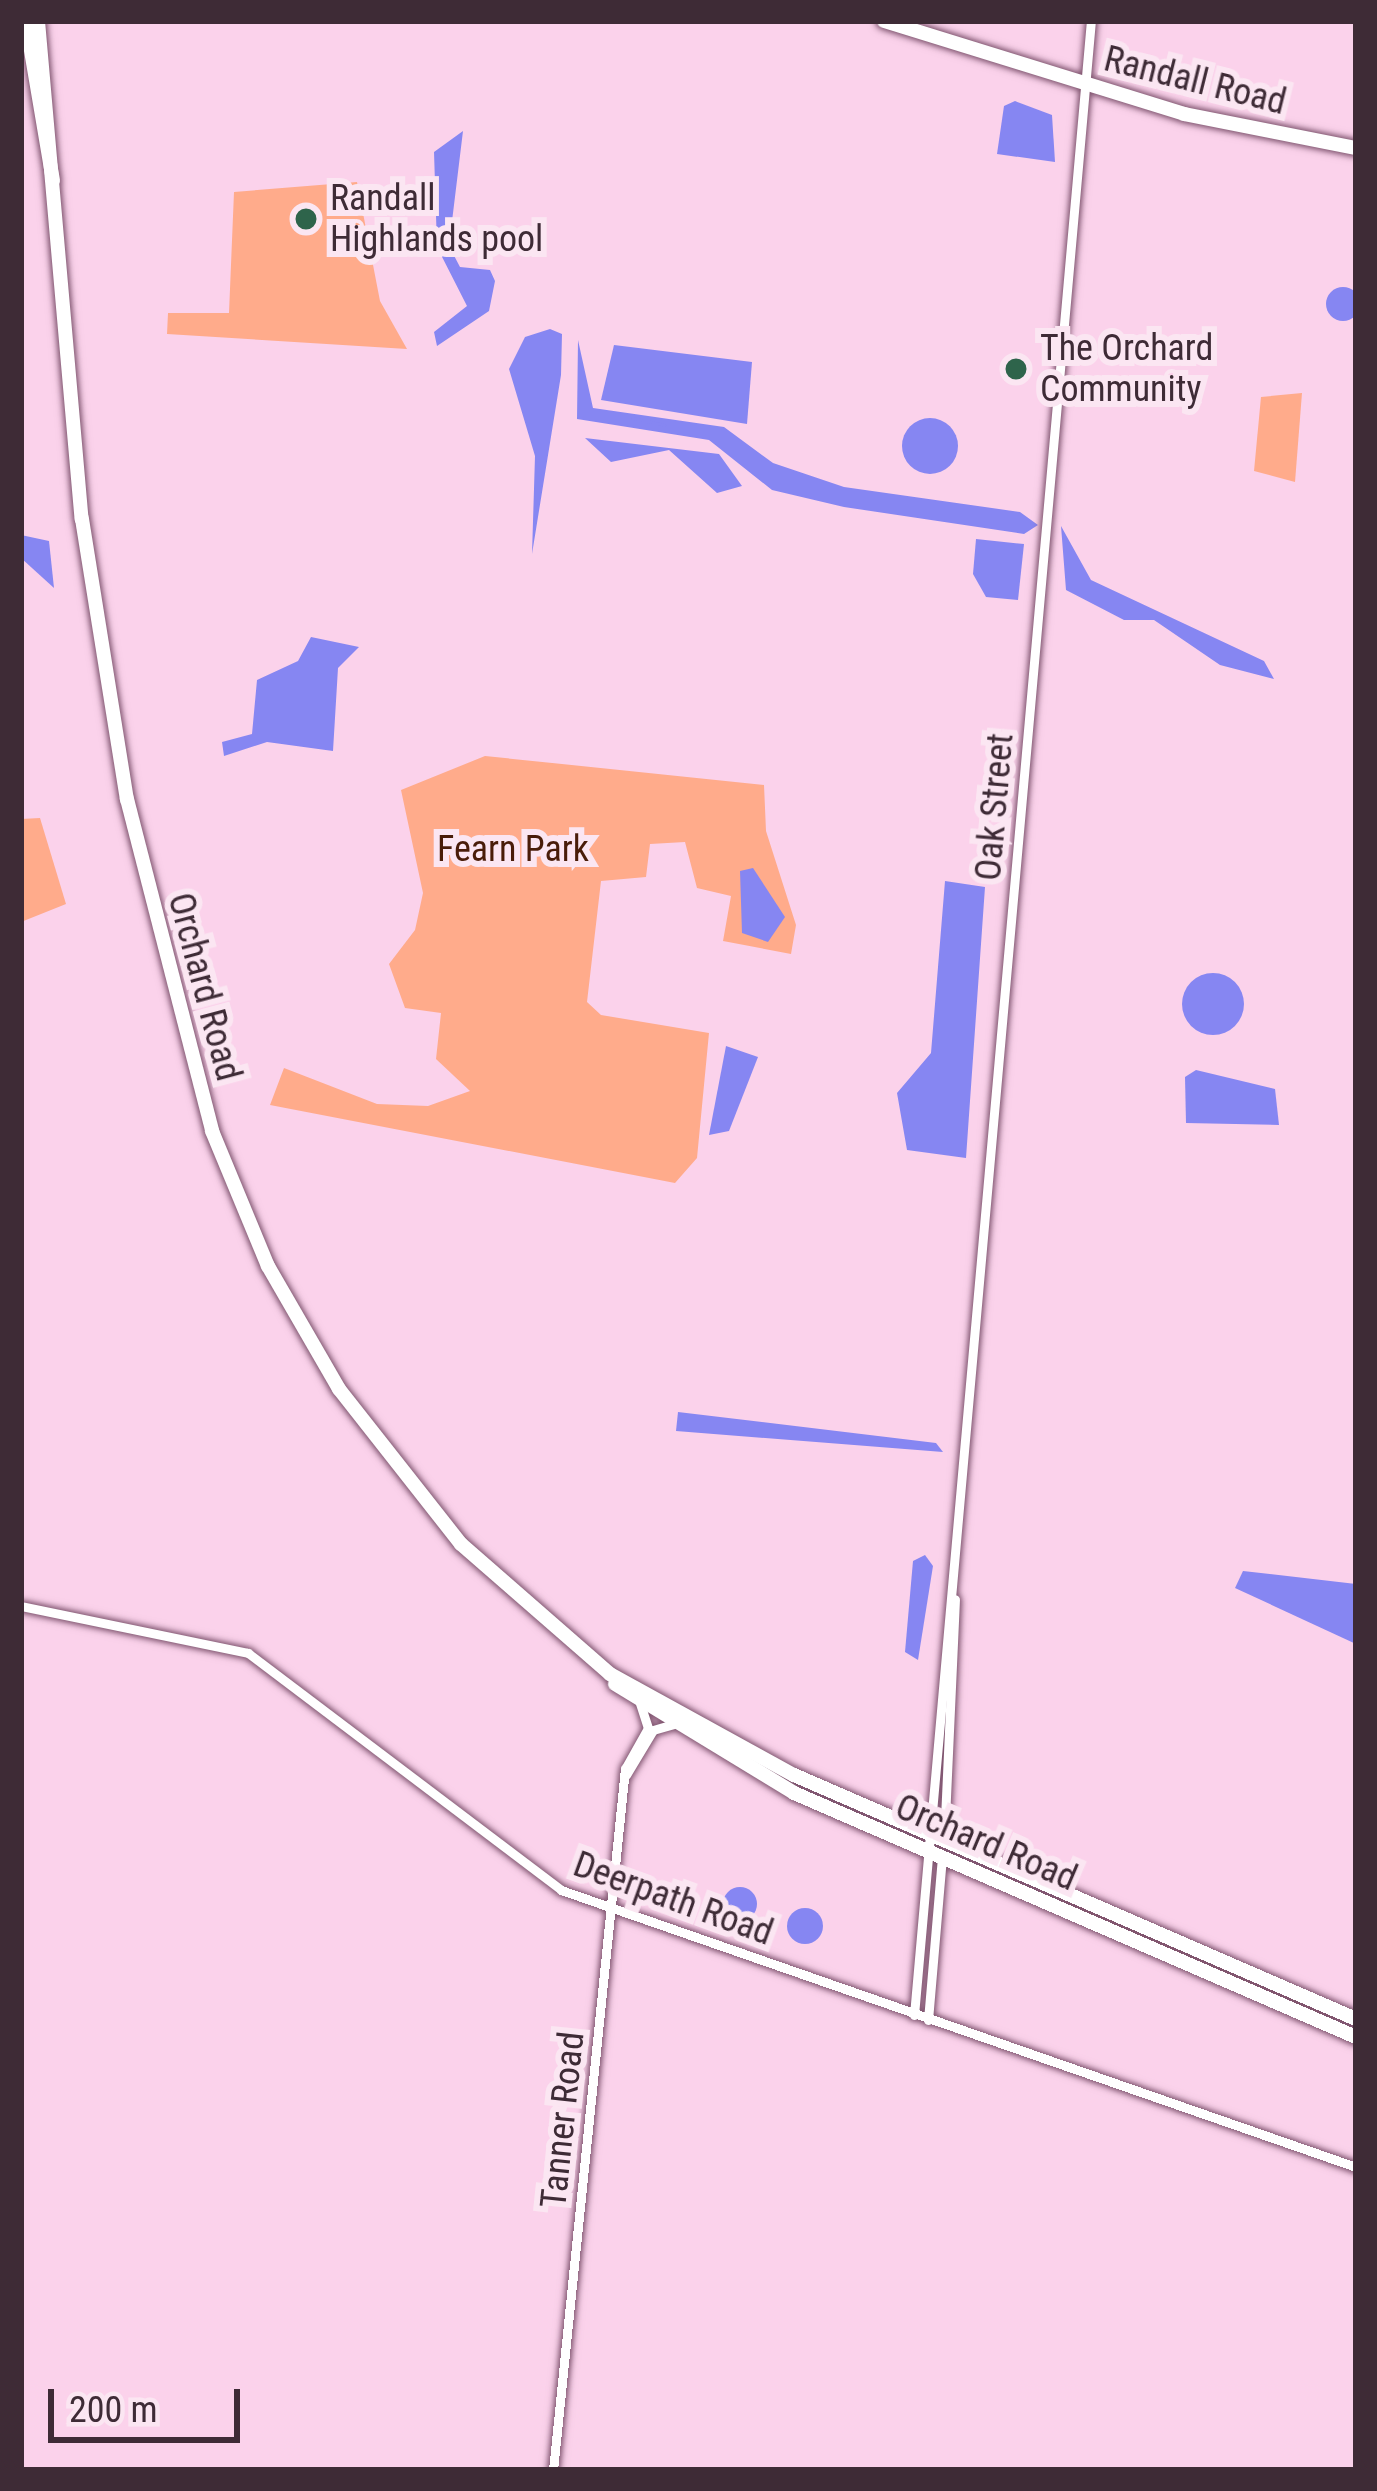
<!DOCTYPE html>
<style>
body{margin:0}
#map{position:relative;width:1377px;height:2491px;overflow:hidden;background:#fbd2eb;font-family:"Roboto Condensed",sans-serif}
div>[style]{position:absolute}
.green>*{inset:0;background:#ffab8b}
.water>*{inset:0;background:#8686f2}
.round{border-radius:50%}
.stream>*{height:3px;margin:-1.5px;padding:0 1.5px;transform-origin:1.5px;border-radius:1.5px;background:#8686f2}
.roads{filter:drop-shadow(0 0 3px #7f546f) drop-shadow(0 0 3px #7f546f)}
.minor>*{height:9px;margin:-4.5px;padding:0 4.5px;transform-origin:4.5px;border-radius:4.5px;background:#fff}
.major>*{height:14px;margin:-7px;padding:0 7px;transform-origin:7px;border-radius:7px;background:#fff}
.dots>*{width:33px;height:33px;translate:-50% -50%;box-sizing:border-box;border:6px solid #fbe6f2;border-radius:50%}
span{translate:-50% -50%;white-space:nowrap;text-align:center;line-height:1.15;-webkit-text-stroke:12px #fbe6f2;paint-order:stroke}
.street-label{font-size:36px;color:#3e2b36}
.poi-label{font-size:36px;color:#3e2b36}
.left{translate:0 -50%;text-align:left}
.park-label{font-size:36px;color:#491c09}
.frame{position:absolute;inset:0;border:24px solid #3e2b36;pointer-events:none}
.scale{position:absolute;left:48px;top:2389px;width:192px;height:54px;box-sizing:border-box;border:6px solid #3e2b36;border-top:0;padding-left:15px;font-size:36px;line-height:42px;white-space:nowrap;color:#3e2b36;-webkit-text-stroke:9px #fbe6f2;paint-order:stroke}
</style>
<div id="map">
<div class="green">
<div style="clip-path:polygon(357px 182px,380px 301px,407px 349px,167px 334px,168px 313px,229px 313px,234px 192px)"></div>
<div style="clip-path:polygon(1302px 393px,1295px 482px,1254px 471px,1261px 397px)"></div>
<div style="clip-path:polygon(485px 756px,764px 785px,766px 831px,796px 925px,791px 954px,723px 941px,731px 896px,697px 888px,685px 842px,650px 844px,646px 877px,601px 881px,587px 1002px,601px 1015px,709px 1033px,697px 1158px,675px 1183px,270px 1105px,284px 1068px,377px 1104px,428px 1106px,470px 1091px,436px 1059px,441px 1013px,405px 1008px,389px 964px,415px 930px,423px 893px,401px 790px)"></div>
<div style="clip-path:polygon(40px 818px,66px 904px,21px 922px,21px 819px)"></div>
<div style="clip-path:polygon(1033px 1890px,1089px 1908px,1356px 2026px,1293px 2005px)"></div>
</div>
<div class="water">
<div style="clip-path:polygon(1015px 101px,1052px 115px,1055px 162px,997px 154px,1004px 106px)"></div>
<div style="clip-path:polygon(463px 131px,449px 246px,460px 267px,490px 270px,495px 281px,489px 311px,437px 346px,434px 332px,467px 306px,437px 247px,434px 152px)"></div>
<div class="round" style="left:1326px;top:287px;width:34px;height:34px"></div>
<div style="clip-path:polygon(550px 329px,562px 334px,561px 375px,532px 554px,535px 456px,509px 369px,525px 337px)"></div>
<div style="clip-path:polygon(578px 340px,593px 408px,724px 427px,773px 463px,844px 487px,1020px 512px,1038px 525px,1024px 534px,844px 507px,772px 490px,709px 440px,577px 419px)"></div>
<div style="clip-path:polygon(614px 345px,752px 362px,747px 424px,601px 400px)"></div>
<div class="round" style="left:902px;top:418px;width:56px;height:56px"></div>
<div style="clip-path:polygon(585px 438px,719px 454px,742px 486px,717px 493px,669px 450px,611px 462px)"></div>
<div style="clip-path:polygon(1061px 526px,1091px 580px,1264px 661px,1274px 679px,1220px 665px,1154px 620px,1124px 620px,1066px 590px)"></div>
<div style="clip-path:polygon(21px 535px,49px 541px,54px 588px,21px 558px)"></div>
<div style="clip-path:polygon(976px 539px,1024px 544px,1018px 600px,986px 597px,973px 574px)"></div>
<div style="clip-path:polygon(311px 637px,359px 647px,338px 668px,333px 751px,267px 742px,224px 756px,222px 742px,252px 734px,257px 680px,298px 661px)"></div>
<div style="clip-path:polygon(753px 868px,785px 917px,768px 942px,742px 933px,740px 871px)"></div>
<div style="clip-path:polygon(945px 881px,985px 887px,966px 1158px,907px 1150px,897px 1093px,931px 1053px)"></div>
<div class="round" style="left:1182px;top:973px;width:62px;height:62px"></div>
<div style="clip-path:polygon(726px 1046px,758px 1057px,729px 1131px,709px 1135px)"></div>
<div style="clip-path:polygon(1196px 1070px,1275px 1089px,1279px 1125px,1186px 1123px,1185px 1077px)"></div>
<div style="clip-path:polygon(678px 1412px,936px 1443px,943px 1452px,676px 1431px)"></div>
<div style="clip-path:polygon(925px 1555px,933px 1566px,918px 1660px,905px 1652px,913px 1561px)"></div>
<div style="clip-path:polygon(1243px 1571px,1356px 1584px,1356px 1644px,1235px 1588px)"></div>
<div class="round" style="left:723px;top:1887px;width:34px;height:34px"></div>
<div class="round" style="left:787px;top:1908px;width:36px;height:36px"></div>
</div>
<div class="stream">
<div style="left:632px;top:418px;width:33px;rotate:12deg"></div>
</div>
<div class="roads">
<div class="minor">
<div style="left:21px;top:1606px;width:232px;rotate:11.7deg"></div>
<div style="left:248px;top:1653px;width:393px;rotate:37.1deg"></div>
<div style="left:561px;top:1890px;width:842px;rotate:19.21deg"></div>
<div style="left:626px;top:1775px;width:52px;rotate:-59deg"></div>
<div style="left:653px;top:1730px;width:22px;rotate:-16deg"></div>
<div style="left:944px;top:1841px;width:242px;rotate:-87.4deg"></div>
<div style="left:914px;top:2015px;width:2002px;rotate:-84.93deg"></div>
<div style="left:928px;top:2020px;width:163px;rotate:-85.1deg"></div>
<div style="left:553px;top:2470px;width:705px;rotate:-84.14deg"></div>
<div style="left:625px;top:1769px;width:47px;rotate:-60.7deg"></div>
<div style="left:648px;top:1728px;width:28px;rotate:-108deg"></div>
</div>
<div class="major">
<div style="left:26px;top:21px;width:162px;rotate:80.4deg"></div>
<div style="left:38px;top:21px;width:500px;rotate:85deg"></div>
<div style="left:82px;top:519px;width:284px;rotate:80.9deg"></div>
<div style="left:127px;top:799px;width:343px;rotate:75.6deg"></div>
<div style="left:212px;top:1131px;width:146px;rotate:67.5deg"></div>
<div style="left:268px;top:1266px;width:142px;rotate:60deg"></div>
<div style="left:339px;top:1389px;width:197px;rotate:51.8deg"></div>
<div style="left:461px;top:1544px;width:198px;rotate:41.1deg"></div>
<div style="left:610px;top:1674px;width:210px;rotate:28.8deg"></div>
<div style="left:794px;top:1775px;width:613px;rotate:23.47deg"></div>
<div style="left:884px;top:21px;width:314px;rotate:17.2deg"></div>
<div style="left:1184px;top:114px;width:175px;rotate:11.2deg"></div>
<div style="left:615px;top:1684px;width:210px;rotate:31.3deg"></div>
<div style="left:794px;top:1793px;width:613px;rotate:23.47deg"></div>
</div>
</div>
<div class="dots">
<div style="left:306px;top:219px;background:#2e644b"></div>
<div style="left:1016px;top:369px;background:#2e644b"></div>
</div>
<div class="street-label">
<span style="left:1195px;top:81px;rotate:14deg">Randall Road</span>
<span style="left:995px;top:807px;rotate:-85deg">Oak Street</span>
<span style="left:204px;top:987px;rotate:75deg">Orchard Road</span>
<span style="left:986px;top:1843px;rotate:23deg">Orchard Road</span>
<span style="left:673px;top:1899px;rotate:20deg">Deerpath Road</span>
<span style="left:563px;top:2120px;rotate:-84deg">Tanner Road</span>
</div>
<div class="poi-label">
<span class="left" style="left:330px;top:219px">Randall<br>Highlands pool</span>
<span class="left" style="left:1040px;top:369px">The Orchard<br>Community</span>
</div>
<div class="park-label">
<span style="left:513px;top:850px">Fearn Park</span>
</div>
<div class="frame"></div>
<div class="scale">200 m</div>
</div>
